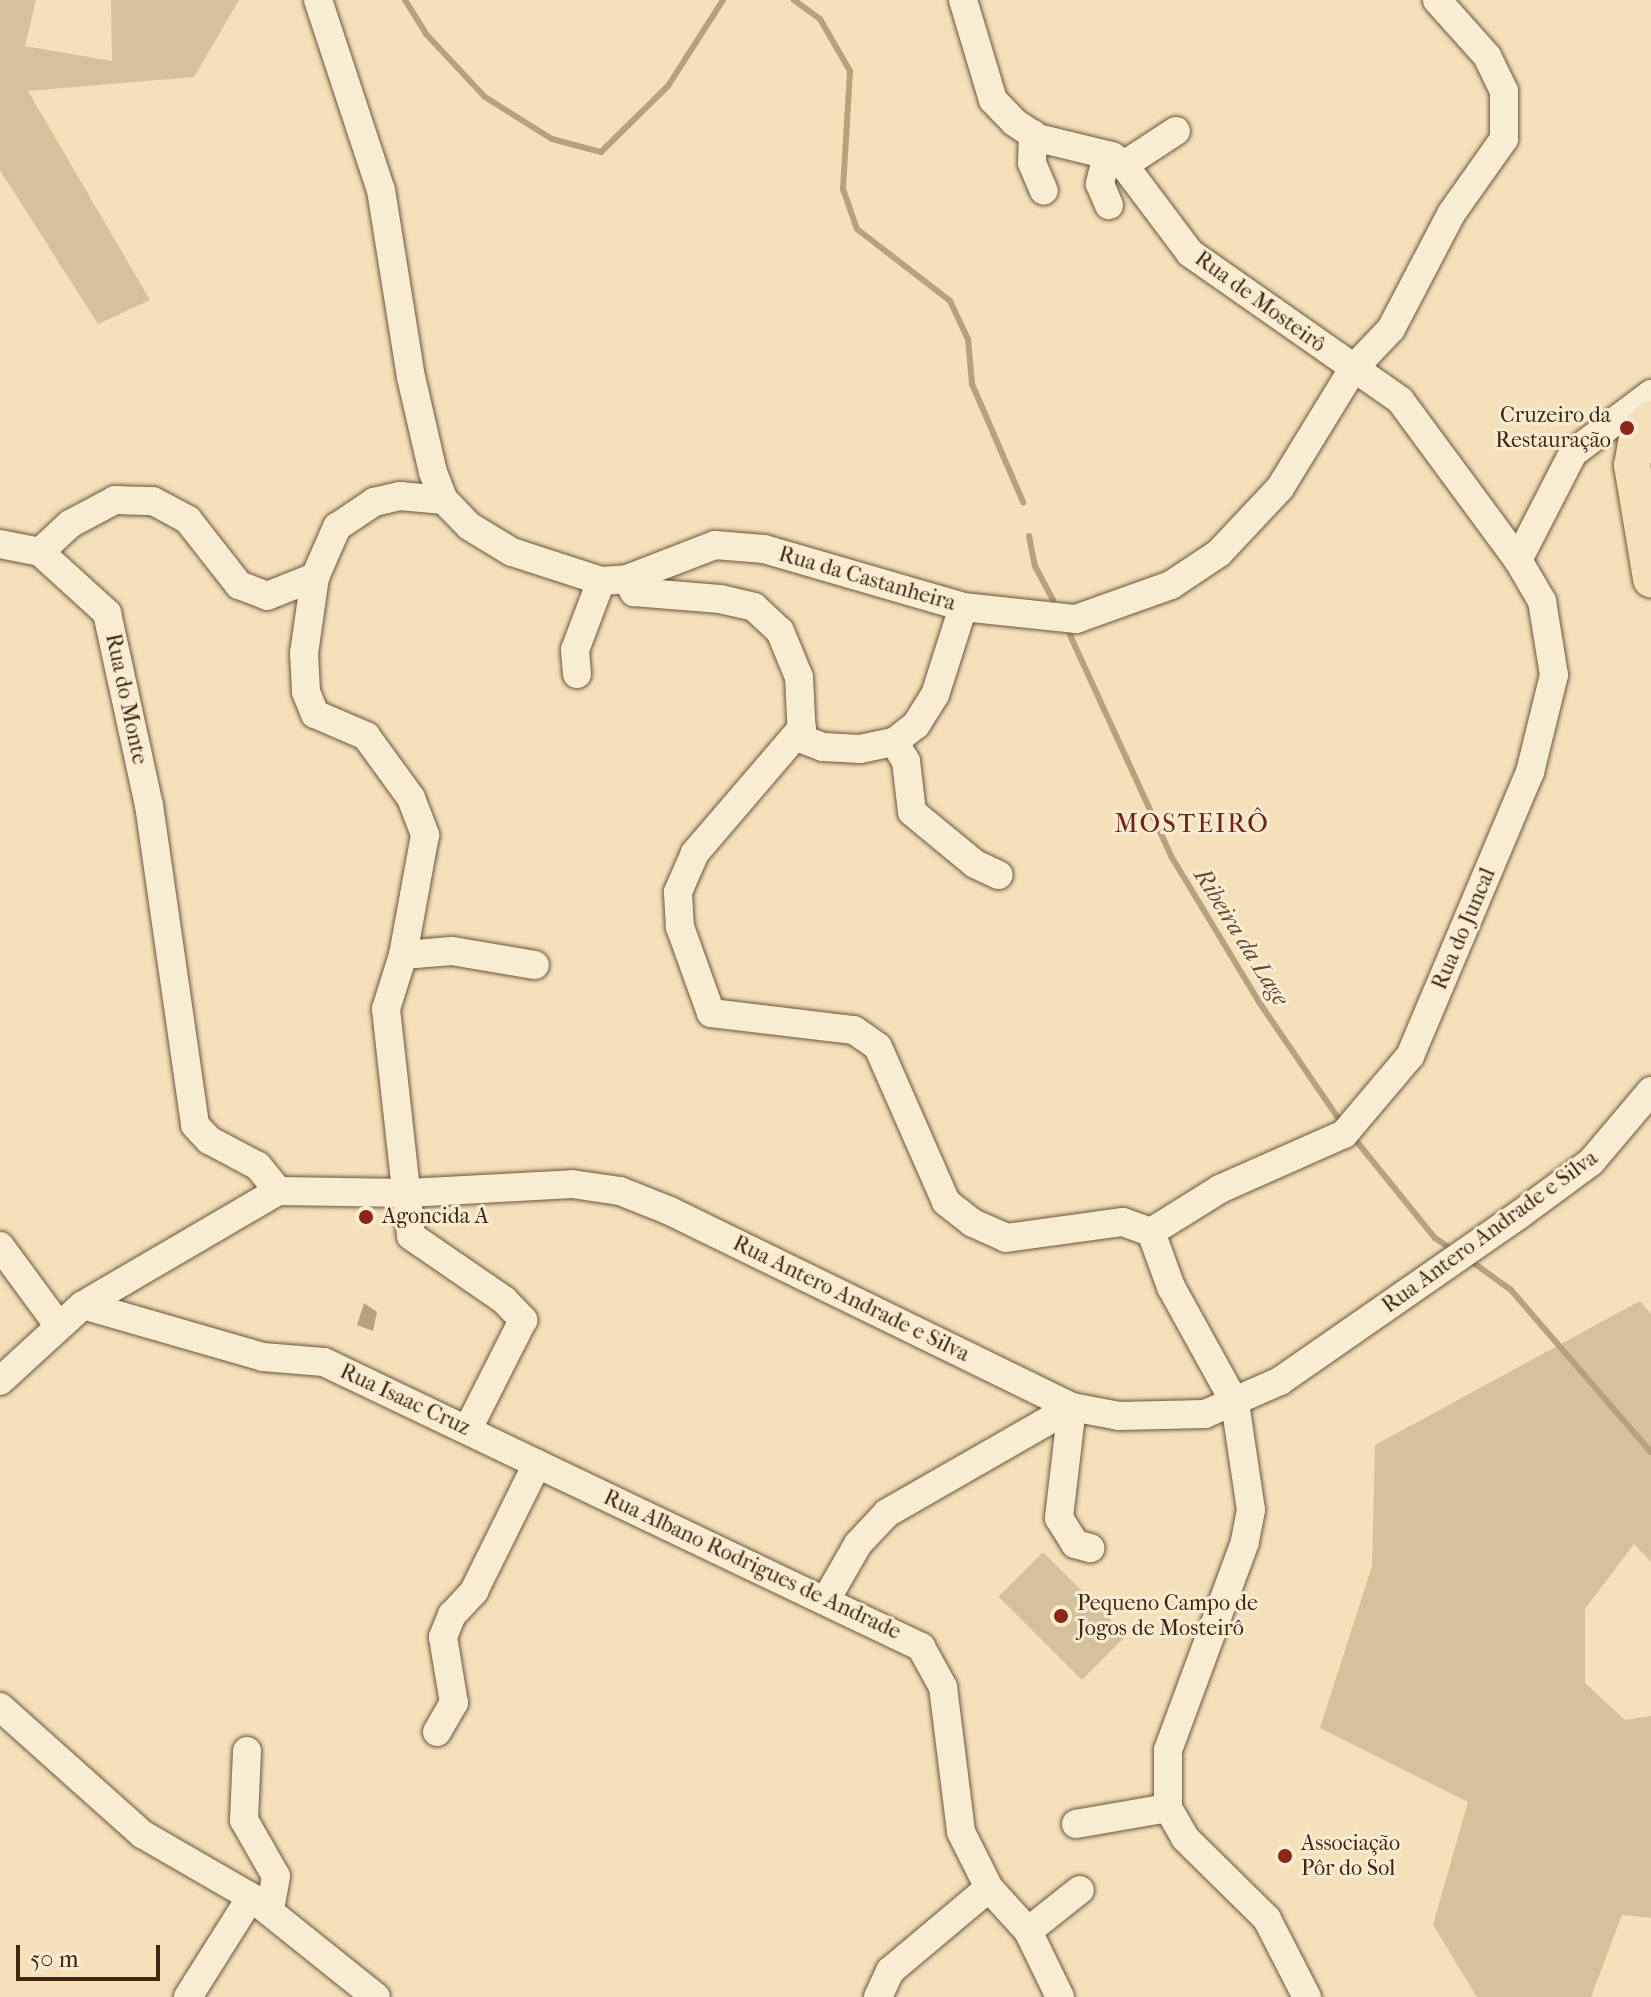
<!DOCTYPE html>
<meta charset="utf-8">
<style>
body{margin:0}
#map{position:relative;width:1651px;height:1997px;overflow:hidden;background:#f4e1ba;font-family:"IM FELL French Canon",serif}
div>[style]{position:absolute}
.green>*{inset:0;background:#d5c19d;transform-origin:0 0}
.water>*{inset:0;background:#b7a181}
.stream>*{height:6px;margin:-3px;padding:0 3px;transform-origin:3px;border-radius:3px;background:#b7a181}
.roads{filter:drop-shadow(0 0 2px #6d553c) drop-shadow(0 0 2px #6d553c)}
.minor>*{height:28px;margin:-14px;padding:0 14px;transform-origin:14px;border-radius:14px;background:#f8ecd2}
.major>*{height:36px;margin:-18px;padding:0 18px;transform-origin:18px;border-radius:18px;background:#f4e1ba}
.dots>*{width:22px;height:22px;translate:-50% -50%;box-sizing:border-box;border:4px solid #f8ecd2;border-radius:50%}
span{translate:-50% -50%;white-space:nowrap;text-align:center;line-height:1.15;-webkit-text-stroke:6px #f8ecd2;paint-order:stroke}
.street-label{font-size:22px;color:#402612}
.poi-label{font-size:22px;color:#402612}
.right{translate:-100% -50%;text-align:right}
.left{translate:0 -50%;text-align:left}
.water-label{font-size:24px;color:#644b33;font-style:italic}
.quarter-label{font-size:26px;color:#7a1f14;letter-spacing:2px}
.scale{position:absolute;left:16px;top:1945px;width:144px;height:36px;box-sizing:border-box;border:4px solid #402612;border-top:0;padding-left:10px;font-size:24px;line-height:28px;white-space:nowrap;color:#402612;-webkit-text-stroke:6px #f8ecd2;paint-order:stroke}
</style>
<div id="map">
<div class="green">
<div style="clip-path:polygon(0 0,36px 0,25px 46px,112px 61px,111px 0,239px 0,194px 77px,28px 91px,150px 300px,98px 324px,0 170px)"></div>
<div style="clip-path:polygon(1640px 1301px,1651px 1314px,1651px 1562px,1634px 1544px,1585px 1609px,1585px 1683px,1625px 1720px,1651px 1716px,1651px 1918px,1622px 1915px,1591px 1997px,1477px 1997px,1433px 1925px,1468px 1802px,1320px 1728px,1372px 1566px,1375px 1445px)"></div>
<div style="left:1043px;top:1552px;width:118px;height:63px;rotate:45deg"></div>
</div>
<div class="water">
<div style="clip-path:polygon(364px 1303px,377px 1312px,373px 1331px,357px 1325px)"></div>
</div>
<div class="stream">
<div style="left:405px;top:0;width:40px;rotate:58deg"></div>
<div style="left:426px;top:34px;width:86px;rotate:46.9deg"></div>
<div style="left:485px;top:97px;width:79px;rotate:32.1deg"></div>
<div style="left:552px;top:139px;width:51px;rotate:14.9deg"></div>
<div style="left:601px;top:152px;width:94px;rotate:-44.6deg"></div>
<div style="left:668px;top:86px;width:102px;rotate:-57.4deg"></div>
<div style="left:794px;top:0;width:32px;rotate:36deg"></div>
<div style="left:820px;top:19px;width:60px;rotate:60deg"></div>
<div style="left:850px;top:71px;width:118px;rotate:93.4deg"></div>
<div style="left:843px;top:189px;width:42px;rotate:70.7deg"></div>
<div style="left:857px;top:229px;width:118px;rotate:37.7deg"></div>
<div style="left:950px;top:301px;width:42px;rotate:64.7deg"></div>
<div style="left:968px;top:339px;width:45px;rotate:84.9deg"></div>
<div style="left:972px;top:384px;width:129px;rotate:66.6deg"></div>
<div style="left:1029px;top:536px;width:31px;rotate:79deg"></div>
<div style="left:1035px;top:566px;width:38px;rotate:62deg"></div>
<div style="left:1070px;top:635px;width:243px;rotate:65.4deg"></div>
<div style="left:1171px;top:856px;width:170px;rotate:58.9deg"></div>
<div style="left:1259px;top:1002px;width:140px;rotate:55.7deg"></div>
<div style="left:1358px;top:1143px;width:122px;rotate:51deg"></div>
<div style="left:1435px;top:1238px;width:22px;rotate:34deg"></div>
<div style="left:1475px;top:1264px;width:44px;rotate:35.8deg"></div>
<div style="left:1511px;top:1290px;width:214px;rotate:49.2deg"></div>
</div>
<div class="roads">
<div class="minor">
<div style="left:318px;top:0;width:200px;rotate:71.7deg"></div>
<div style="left:381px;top:190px;width:189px;rotate:80.9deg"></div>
<div style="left:411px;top:377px;width:98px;rotate:77deg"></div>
<div style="left:433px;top:472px;width:30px;rotate:69deg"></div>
<div style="left:444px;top:500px;width:36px;rotate:46deg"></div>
<div style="left:469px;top:526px;width:50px;rotate:31.2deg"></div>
<div style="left:512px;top:552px;width:94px;rotate:18deg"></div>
<div style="left:601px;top:581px;width:26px;rotate:-4deg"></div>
<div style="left:627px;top:579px;width:94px;rotate:-21.1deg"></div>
<div style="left:715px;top:545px;width:49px;rotate:4.7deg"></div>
<div style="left:764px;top:549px;width:207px;rotate:16.2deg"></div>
<div style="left:963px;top:607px;width:114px;rotate:6.1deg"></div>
<div style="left:1076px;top:619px;width:101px;rotate:-19.7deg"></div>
<div style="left:1171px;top:585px;width:58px;rotate:-33.7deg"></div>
<div style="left:1219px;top:553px;width:89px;rotate:-46.8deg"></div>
<div style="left:1280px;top:488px;width:140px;rotate:-58.5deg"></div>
<div style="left:1353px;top:369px;width:55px;rotate:-46.5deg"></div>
<div style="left:1391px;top:329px;width:130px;rotate:-62.4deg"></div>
<div style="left:1451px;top:214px;width:92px;rotate:-54.8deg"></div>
<div style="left:1504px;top:139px;width:48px;rotate:-90deg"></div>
<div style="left:1504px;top:91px;width:39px;rotate:-116deg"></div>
<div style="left:1487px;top:56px;width:75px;rotate:-131.8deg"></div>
<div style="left:963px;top:0;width:104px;rotate:73.3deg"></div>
<div style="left:993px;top:100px;width:30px;rotate:46deg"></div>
<div style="left:1014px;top:122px;width:29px;rotate:34deg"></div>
<div style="left:1038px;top:138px;width:76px;rotate:13.7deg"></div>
<div style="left:1112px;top:156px;width:15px;rotate:37deg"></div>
<div style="left:1124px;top:165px;width:110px;rotate:53.1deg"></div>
<div style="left:1190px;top:253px;width:256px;rotate:35deg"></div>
<div style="left:1400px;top:400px;width:199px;rotate:53.6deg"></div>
<div style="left:1518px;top:560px;width:48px;rotate:59.7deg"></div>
<div style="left:1542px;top:601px;width:75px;rotate:80.8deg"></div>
<div style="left:1554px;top:675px;width:100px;rotate:103.9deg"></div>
<div style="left:1530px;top:772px;width:308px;rotate:112.9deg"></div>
<div style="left:1410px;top:1056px;width:102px;rotate:130.2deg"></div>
<div style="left:1344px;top:1134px;width:136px;rotate:156.1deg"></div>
<div style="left:1220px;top:1189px;width:81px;rotate:148.1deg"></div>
<div style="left:1033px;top:134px;width:29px;rotate:92deg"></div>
<div style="left:1032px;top:163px;width:30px;rotate:67deg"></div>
<div style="left:1107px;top:155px;width:30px;rotate:104deg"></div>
<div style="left:1100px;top:184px;width:23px;rotate:67deg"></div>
<div style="left:1124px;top:165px;width:62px;rotate:-33.2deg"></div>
<div style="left:0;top:544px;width:41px;rotate:11.3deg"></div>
<div style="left:40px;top:552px;width:91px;rotate:42.3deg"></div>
<div style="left:107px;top:613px;width:197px;rotate:77.7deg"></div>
<div style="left:149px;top:805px;width:323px;rotate:81.8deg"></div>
<div style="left:195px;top:1125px;width:21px;rotate:47deg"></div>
<div style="left:209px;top:1140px;width:55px;rotate:28deg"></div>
<div style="left:258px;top:1166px;width:32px;rotate:51deg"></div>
<div style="left:40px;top:552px;width:41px;rotate:-43deg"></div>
<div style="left:70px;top:524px;width:51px;rotate:-28.1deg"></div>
<div style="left:115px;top:500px;width:38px;rotate:2deg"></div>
<div style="left:153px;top:501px;width:40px;rotate:28deg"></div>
<div style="left:188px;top:520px;width:83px;rotate:51.9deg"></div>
<div style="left:239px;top:585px;width:30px;rotate:21deg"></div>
<div style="left:267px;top:596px;width:52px;rotate:-21.6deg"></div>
<div style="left:315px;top:577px;width:55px;rotate:-66.3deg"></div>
<div style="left:337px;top:527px;width:45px;rotate:-34deg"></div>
<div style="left:374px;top:502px;width:27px;rotate:-13deg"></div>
<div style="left:400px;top:496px;width:44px;rotate:5.2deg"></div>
<div style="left:1518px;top:560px;width:120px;rotate:-62.8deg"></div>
<div style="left:1573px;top:453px;width:98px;rotate:-37.1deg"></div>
<div style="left:315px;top:577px;width:77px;rotate:98.2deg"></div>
<div style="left:304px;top:653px;width:39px;rotate:87deg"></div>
<div style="left:306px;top:692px;width:24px;rotate:68deg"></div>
<div style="left:315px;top:714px;width:56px;rotate:23.3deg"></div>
<div style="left:366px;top:736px;width:77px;rotate:54deg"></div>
<div style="left:411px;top:798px;width:40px;rotate:69deg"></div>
<div style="left:425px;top:835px;width:122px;rotate:100.4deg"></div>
<div style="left:403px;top:955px;width:57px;rotate:107.5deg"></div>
<div style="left:386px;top:1009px;width:228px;rotate:83.7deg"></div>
<div style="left:411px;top:1236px;width:113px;rotate:34.5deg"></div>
<div style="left:504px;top:1300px;width:28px;rotate:46deg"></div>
<div style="left:523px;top:1320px;width:122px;rotate:116.8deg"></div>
<div style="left:627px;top:579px;width:15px;rotate:62deg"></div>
<div style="left:634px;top:592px;width:86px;rotate:4.7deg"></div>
<div style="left:720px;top:599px;width:35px;rotate:13deg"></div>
<div style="left:754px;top:607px;width:35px;rotate:43deg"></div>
<div style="left:780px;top:631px;width:50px;rotate:67.6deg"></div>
<div style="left:799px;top:677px;width:62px;rotate:87.2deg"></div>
<div style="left:802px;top:739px;width:22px;rotate:21deg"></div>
<div style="left:823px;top:747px;width:37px;rotate:3deg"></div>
<div style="left:860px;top:749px;width:35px;rotate:-12deg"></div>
<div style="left:894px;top:742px;width:28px;rotate:-38deg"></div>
<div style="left:916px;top:725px;width:36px;rotate:-58deg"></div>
<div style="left:935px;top:695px;width:92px;rotate:-72.3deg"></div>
<div style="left:577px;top:674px;width:24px;rotate:-95deg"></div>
<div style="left:575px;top:650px;width:74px;rotate:-69.4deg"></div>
<div style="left:802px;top:728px;width:165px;rotate:130.6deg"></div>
<div style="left:695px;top:853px;width:43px;rotate:113.6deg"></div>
<div style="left:678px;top:892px;width:35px;rotate:87deg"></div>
<div style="left:680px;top:927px;width:91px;rotate:70.2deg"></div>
<div style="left:711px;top:1013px;width:144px;rotate:6.8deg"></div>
<div style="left:854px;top:1030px;width:29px;rotate:35deg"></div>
<div style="left:878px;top:1047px;width:169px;rotate:66.3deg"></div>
<div style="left:946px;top:1202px;width:34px;rotate:38deg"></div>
<div style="left:973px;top:1223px;width:36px;rotate:24deg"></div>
<div style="left:1006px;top:1238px;width:118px;rotate:-7.8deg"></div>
<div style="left:1123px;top:1222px;width:30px;rotate:20deg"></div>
<div style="left:894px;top:742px;width:22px;rotate:58deg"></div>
<div style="left:906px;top:761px;width:51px;rotate:83.3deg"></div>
<div style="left:912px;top:812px;width:82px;rotate:39.5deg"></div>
<div style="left:975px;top:864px;width:26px;rotate:25deg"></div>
<div style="left:403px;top:955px;width:49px;rotate:-4.7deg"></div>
<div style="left:452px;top:951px;width:84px;rotate:9.6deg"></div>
<div style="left:1151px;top:1232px;width:59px;rotate:70deg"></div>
<div style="left:1171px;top:1287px;width:132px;rotate:61.1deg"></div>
<div style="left:1235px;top:1403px;width:108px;rotate:81.5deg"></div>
<div style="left:1251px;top:1510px;width:33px;rotate:101deg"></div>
<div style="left:1245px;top:1542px;width:222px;rotate:110.3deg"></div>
<div style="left:1168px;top:1750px;width:58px;rotate:90deg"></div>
<div style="left:1168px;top:1808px;width:34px;rotate:60deg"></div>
<div style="left:1185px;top:1838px;width:115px;rotate:44.6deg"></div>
<div style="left:1267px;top:1919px;width:88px;rotate:62.9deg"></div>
<div style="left:0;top:1246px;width:98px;rotate:53.7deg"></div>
<div style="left:83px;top:1305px;width:187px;rotate:16.1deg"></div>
<div style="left:263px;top:1357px;width:61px;rotate:4.7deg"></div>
<div style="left:324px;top:1362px;width:662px;rotate:25.52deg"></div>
<div style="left:921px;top:1647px;width:46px;rotate:61.2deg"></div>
<div style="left:943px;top:1687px;width:146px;rotate:82.9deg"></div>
<div style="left:961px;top:1832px;width:63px;rotate:63.4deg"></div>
<div style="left:989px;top:1888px;width:58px;rotate:47.8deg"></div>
<div style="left:1028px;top:1931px;width:73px;rotate:64.1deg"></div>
<div style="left:0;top:1381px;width:113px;rotate:-42.5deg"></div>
<div style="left:83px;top:1305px;width:226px;rotate:-30.3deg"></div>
<div style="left:278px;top:1191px;width:130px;rotate:0.9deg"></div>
<div style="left:408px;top:1193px;width:164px;rotate:-3.1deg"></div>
<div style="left:572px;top:1184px;width:49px;rotate:8.3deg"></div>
<div style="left:620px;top:1191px;width:54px;rotate:21.8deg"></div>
<div style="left:670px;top:1211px;width:447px;rotate:26deg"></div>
<div style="left:1072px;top:1407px;width:48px;rotate:10.8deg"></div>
<div style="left:1119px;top:1416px;width:86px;rotate:-1.3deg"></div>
<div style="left:1205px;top:1414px;width:82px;rotate:-23.7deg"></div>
<div style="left:1280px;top:1381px;width:291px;rotate:-34.8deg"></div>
<div style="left:1519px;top:1215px;width:89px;rotate:-36.4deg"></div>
<div style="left:1591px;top:1162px;width:93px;rotate:-49.8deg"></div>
<div style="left:1072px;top:1407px;width:112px;rotate:96.7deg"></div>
<div style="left:1059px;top:1518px;width:31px;rotate:58deg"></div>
<div style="left:1075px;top:1544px;width:16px;rotate:15deg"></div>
<div style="left:827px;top:1598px;width:62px;rotate:-60.1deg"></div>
<div style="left:858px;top:1544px;width:42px;rotate:-46.9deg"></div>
<div style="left:887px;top:1513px;width:213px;rotate:-29.8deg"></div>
<div style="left:0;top:1707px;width:191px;rotate:41.8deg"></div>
<div style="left:142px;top:1834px;width:126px;rotate:30deg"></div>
<div style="left:251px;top:1897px;width:160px;rotate:38.7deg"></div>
<div style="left:437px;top:1732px;width:34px;rotate:-60deg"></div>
<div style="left:454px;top:1703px;width:67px;rotate:-99.5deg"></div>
<div style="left:443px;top:1637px;width:24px;rotate:-68deg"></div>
<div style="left:452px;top:1615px;width:33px;rotate:-47deg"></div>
<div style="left:474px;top:1591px;width:142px;rotate:-63.6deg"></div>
<div style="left:247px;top:1751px;width:69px;rotate:92.5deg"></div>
<div style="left:244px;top:1820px;width:64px;rotate:60.3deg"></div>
<div style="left:276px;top:1876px;width:36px;rotate:100deg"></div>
<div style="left:1076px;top:1824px;width:93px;rotate:-9.9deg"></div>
<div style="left:1028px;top:1931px;width:66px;rotate:-38.3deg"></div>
<div style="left:188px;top:1997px;width:118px;rotate:-57.8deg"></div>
<div style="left:878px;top:1997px;width:29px;rotate:-65deg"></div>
<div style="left:890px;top:1971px;width:129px;rotate:-40deg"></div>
</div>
<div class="major">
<div style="left:1651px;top:419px;width:18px;rotate:135deg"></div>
<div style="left:1638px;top:432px;width:34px;rotate:100deg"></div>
<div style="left:1632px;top:465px;width:116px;rotate:80.5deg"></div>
</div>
</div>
<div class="dots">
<div style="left:1627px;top:428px;background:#8f2418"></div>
<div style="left:366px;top:1217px;background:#8f2418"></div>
<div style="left:1061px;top:1616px;background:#8f2418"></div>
<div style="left:1285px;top:1856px;background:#8f2418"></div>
</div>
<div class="street-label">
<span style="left:1260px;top:302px;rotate:36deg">Rua de Mosteirô</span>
<span style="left:867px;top:579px;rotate:16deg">Rua da Castanheira</span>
<span style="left:126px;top:699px;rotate:78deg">Rua do Monte</span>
<span style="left:1464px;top:929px;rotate:-67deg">Rua do Juncal</span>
<span style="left:1490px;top:1232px;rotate:-36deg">Rua Antero Andrade e Silva</span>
<span style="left:851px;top:1299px;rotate:26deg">Rua Antero Andrade e Silva</span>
<span style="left:405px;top:1400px;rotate:25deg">Rua Isaac Cruz</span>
<span style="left:752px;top:1565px;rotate:25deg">Rua Albano Rodrigues de Andrade</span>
</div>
<div class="poi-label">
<span class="right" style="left:1611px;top:428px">Cruzeiro da<br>Restauração</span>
<span class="left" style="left:382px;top:1217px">Agoncida A</span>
<span class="left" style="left:1077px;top:1616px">Pequeno Campo de<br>Jogos de Mosteirô</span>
<span class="left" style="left:1301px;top:1856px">Associação<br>Pôr do Sol</span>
</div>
<div class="water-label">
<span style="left:1241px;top:937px;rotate:58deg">Ribeira da Lage</span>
</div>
<div class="quarter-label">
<span style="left:1192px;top:824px">MOSTEIRÔ</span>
</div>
<div class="scale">50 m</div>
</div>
